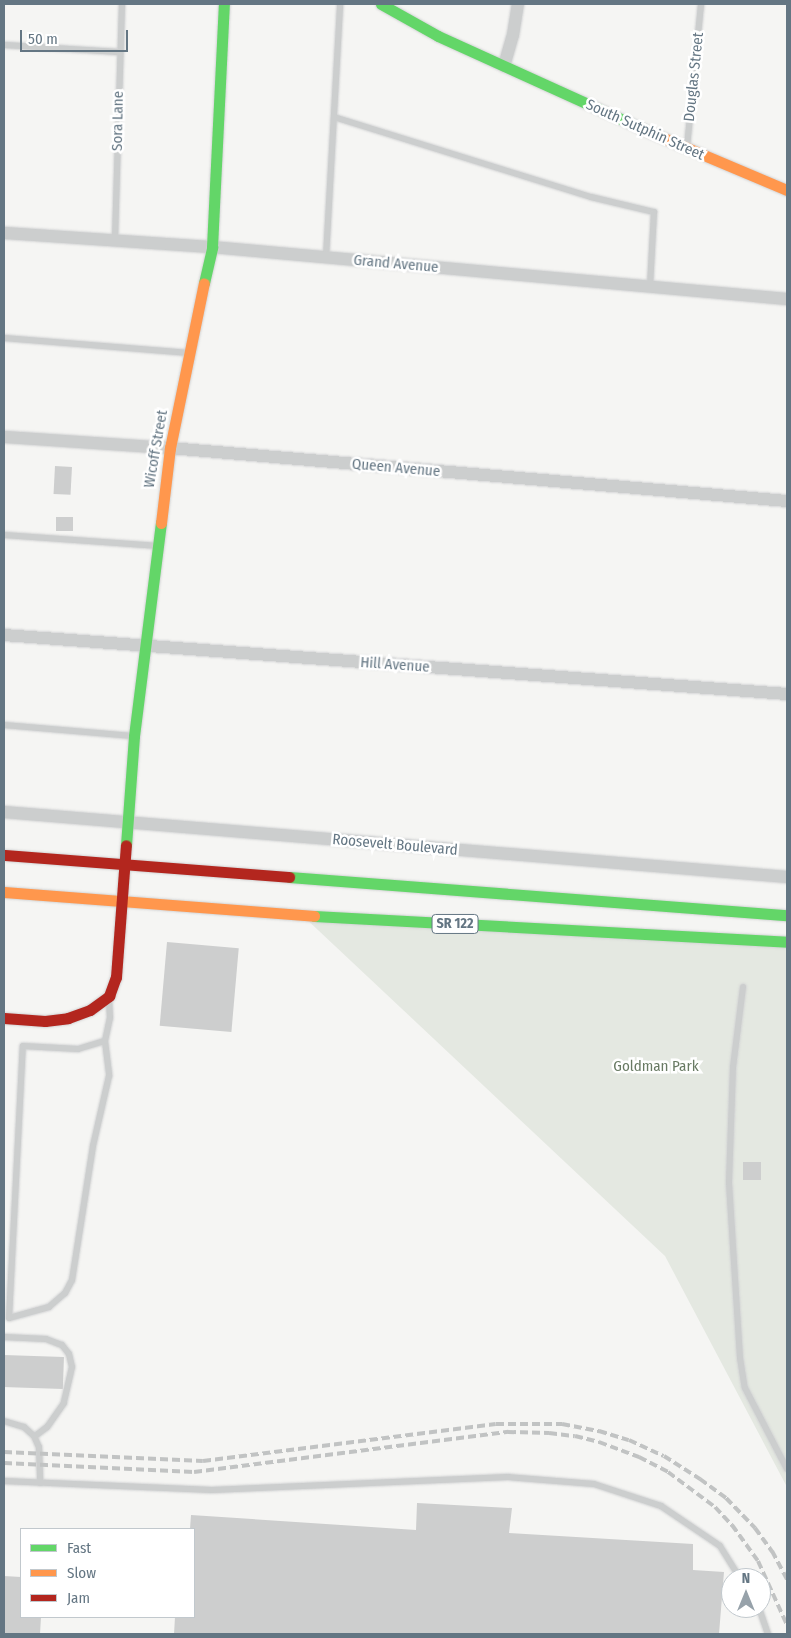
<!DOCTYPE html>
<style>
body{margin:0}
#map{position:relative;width:791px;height:1638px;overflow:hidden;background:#f5f5f3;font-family:"Fira Sans Condensed",sans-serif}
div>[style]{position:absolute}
.green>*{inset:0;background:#e4e8e1}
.building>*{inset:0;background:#cdcece;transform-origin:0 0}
.roads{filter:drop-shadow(0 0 1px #d2d3d4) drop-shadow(0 0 1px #d2d3d4)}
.lane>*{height:6px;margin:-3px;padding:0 3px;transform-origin:3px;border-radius:3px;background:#cccece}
.street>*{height:12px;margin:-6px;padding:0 6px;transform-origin:6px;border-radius:6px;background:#cccece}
.fast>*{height:11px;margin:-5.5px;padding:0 5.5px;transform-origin:5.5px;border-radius:5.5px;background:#63d668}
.slow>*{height:11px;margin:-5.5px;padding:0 5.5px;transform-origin:5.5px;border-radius:5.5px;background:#ff974d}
.jam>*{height:11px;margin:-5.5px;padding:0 5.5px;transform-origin:5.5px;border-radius:5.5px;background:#b3261e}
.rail>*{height:4px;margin-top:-2px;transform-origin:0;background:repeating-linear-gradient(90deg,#c1c3c3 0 8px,transparent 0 12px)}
span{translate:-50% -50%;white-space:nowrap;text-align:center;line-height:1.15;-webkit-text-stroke:5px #fff;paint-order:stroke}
.shield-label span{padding:1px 4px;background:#fff;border:1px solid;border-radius:4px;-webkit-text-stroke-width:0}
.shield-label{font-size:14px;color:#647683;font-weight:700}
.street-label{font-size:15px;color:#647683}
.park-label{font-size:15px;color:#687a63}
.frame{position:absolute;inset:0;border:5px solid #647683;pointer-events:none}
.legend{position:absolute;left:20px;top:1528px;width:175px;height:90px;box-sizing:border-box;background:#fff;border:1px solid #c1c8cd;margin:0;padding:6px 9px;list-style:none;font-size:15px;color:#647683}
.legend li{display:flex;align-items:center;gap:10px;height:25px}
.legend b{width:25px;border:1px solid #c1c8cd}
.north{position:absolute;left:721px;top:1568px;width:50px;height:50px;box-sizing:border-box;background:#fff;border:1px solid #c1c8cd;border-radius:50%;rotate:0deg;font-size:14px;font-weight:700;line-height:20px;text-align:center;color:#647683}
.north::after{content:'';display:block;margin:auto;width:18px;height:22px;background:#97a2aa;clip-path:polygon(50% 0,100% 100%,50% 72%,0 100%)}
.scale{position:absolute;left:20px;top:30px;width:108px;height:22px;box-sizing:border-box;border:2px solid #647683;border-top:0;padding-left:6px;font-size:15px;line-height:18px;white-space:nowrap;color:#647683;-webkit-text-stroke:4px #fff;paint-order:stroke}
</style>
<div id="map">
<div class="green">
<div style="clip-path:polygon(302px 915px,787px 942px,787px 1487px,665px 1256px)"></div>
</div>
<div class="building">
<div style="left:55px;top:466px;width:17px;height:28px;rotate:3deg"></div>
<div style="left:56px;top:517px;width:17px;height:14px"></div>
<div style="left:167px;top:942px;width:72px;height:84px;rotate:5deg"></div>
<div style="left:743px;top:1162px;width:18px;height:18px"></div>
<div style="left:4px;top:1355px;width:60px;height:32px;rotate:2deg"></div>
<div style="clip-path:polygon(417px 1503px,512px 1508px,509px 1533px,693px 1544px,693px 1570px,724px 1572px,719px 1634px,174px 1634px,175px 1617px,194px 1617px,194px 1529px,190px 1529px,191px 1515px,416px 1530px)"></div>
<div style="clip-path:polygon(4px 1576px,21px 1577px,21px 1617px,41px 1617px,40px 1634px,4px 1634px)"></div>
</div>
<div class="roads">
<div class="lane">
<div style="left:4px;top:45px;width:116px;rotate:3.5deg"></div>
<div style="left:334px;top:117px;width:269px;rotate:17.3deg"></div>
<div style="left:591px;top:197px;width:65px;rotate:13.4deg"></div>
<div style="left:654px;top:212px;width:74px;rotate:93.1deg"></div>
<div style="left:687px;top:147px;width:144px;rotate:-84.4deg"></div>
<div style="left:115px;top:239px;width:235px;rotate:-88.3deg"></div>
<div style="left:326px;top:257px;width:253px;rotate:-86.8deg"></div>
<div style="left:4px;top:338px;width:186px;rotate:4.6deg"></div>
<div style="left:4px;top:535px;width:152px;rotate:4.1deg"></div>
<div style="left:4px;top:725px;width:129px;rotate:4.9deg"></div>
<div style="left:743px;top:987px;width:81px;rotate:97.1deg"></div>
<div style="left:733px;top:1067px;width:116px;rotate:92deg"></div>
<div style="left:729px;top:1183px;width:175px;rotate:86.4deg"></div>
<div style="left:740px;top:1358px;width:30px;rotate:81deg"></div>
<div style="left:745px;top:1388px;width:91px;rotate:62.6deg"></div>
<div style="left:105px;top:1041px;width:35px;rotate:83deg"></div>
<div style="left:109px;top:1076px;width:72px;rotate:102.9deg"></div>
<div style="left:93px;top:1146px;width:136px;rotate:98.9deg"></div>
<div style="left:72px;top:1280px;width:15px;rotate:118deg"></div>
<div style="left:65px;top:1293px;width:21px;rotate:139deg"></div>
<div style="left:49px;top:1307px;width:41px;rotate:164.6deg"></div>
<div style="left:9px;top:1318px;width:272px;rotate:-87.1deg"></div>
<div style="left:23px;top:1046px;width:55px;rotate:3.1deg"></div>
<div style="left:78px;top:1049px;width:28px;rotate:-17deg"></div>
<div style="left:105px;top:1041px;width:24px;rotate:-78deg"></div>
<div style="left:110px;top:1018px;width:19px;rotate:-93deg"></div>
<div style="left:4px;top:1337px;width:42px;rotate:2.7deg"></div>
<div style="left:46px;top:1339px;width:17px;rotate:21deg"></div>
<div style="left:62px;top:1345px;width:11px;rotate:52deg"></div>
<div style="left:69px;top:1354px;width:13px;rotate:77deg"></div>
<div style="left:72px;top:1367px;width:37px;rotate:103deg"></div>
<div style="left:64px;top:1403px;width:29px;rotate:125deg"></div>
<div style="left:47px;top:1427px;width:15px;rotate:143deg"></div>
<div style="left:4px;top:1421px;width:21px;rotate:17deg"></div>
<div style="left:24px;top:1427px;width:13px;rotate:42deg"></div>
<div style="left:34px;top:1436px;width:12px;rotate:66deg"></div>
<div style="left:39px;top:1447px;width:36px;rotate:88deg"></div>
<div style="left:4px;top:1481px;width:208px;rotate:2.5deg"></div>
<div style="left:212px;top:1490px;width:296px;rotate:-2.5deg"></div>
<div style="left:508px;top:1477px;width:86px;rotate:4.7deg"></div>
<div style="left:594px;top:1484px;width:71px;rotate:18.2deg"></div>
<div style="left:661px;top:1506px;width:71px;rotate:34.1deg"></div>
<div style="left:720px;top:1546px;width:38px;rotate:58deg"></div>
<div style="left:759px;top:1608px;width:28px;rotate:71deg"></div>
</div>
<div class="street">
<div style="left:504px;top:66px;width:32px;rotate:-74deg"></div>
<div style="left:513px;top:35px;width:31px;rotate:-81deg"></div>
<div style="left:4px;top:233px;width:208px;rotate:3.9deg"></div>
<div style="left:212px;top:247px;width:577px;rotate:5.17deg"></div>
<div style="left:4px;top:437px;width:166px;rotate:3.8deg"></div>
<div style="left:170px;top:448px;width:619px;rotate:4.91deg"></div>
<div style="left:4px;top:635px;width:785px;rotate:4.31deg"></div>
<div style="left:4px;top:812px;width:786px;rotate:4.75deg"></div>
</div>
<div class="fast">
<div style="left:381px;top:4px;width:65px;rotate:29.3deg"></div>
<div style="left:438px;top:36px;width:230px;rotate:24.4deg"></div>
<div style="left:204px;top:283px;width:37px;rotate:-77deg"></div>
<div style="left:212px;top:247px;width:243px;rotate:-87.2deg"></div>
<div style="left:126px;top:845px;width:109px;rotate:-85.8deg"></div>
<div style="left:134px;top:736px;width:215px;rotate:-82.8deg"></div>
<div style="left:289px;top:877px;width:499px;rotate:4.4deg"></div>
<div style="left:314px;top:916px;width:474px;rotate:3.1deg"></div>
</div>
<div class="slow">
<div style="left:647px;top:131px;width:152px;rotate:22.9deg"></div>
<div style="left:161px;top:523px;width:76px;rotate:-83.2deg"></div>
<div style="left:170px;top:448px;width:168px;rotate:-78.4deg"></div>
<div style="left:4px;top:892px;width:311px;rotate:4.4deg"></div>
</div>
<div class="jam">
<div style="left:4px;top:855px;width:286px;rotate:4.4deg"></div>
<div style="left:4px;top:1018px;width:41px;rotate:4.2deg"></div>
<div style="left:45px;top:1021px;width:23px;rotate:-7deg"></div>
<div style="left:68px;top:1018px;width:23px;rotate:-20deg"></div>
<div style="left:90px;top:1010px;width:24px;rotate:-36deg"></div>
<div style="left:109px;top:996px;width:20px;rotate:-70deg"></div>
<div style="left:116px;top:977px;width:132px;rotate:-85.7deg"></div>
</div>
</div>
<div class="rail">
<div style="left:4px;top:1452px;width:199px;rotate:2.6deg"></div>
<div style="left:203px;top:1461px;width:295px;rotate:-7.2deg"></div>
<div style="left:496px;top:1424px;width:66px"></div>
<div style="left:562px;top:1424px;width:38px;rotate:11deg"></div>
<div style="left:599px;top:1431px;width:31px;rotate:17deg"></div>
<div style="left:629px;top:1440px;width:38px;rotate:25deg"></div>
<div style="left:664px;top:1456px;width:43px;rotate:32.6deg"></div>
<div style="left:700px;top:1479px;width:32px;rotate:36deg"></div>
<div style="left:726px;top:1498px;width:42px;rotate:46deg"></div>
<div style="left:755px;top:1528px;width:29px;rotate:54deg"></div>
<div style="left:772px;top:1551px;width:32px;rotate:62deg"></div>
<div style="left:4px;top:1463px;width:190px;rotate:2.7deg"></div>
<div style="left:194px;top:1472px;width:317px;rotate:-7.3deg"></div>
<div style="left:508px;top:1432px;width:41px;rotate:1.4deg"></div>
<div style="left:549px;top:1433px;width:26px;rotate:7deg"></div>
<div style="left:575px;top:1436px;width:25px;rotate:14deg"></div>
<div style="left:599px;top:1442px;width:43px;rotate:20.6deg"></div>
<div style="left:639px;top:1457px;width:33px;rotate:27deg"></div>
<div style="left:668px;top:1472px;width:59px;rotate:36.7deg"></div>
<div style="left:715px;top:1507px;width:25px;rotate:47deg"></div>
<div style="left:732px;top:1525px;width:44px;rotate:54.2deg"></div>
<div style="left:758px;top:1561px;width:70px;rotate:65.6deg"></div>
</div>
<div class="shield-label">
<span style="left:455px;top:924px">SR 122</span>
</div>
<div class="street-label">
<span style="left:694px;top:77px;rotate:-84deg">Douglas Street</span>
<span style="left:118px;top:121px;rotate:-89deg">Sora Lane</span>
<span style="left:645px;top:130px;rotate:24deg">South Sutphin Street</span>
<span style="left:396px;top:264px;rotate:5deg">Grand Avenue</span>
<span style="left:156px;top:449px;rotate:-80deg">Wicoff Street</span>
<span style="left:396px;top:468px;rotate:5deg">Queen Avenue</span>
<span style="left:395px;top:665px;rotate:4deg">Hill Avenue</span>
<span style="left:395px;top:845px;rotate:5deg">Roosevelt Boulevard</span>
</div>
<div class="park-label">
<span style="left:656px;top:1067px">Goldman Park</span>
</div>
<div class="frame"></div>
<ul class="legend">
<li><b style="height:6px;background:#63d668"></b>Fast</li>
<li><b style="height:6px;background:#ff974d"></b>Slow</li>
<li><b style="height:6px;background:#b3261e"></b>Jam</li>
</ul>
<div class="north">N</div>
<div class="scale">50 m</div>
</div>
